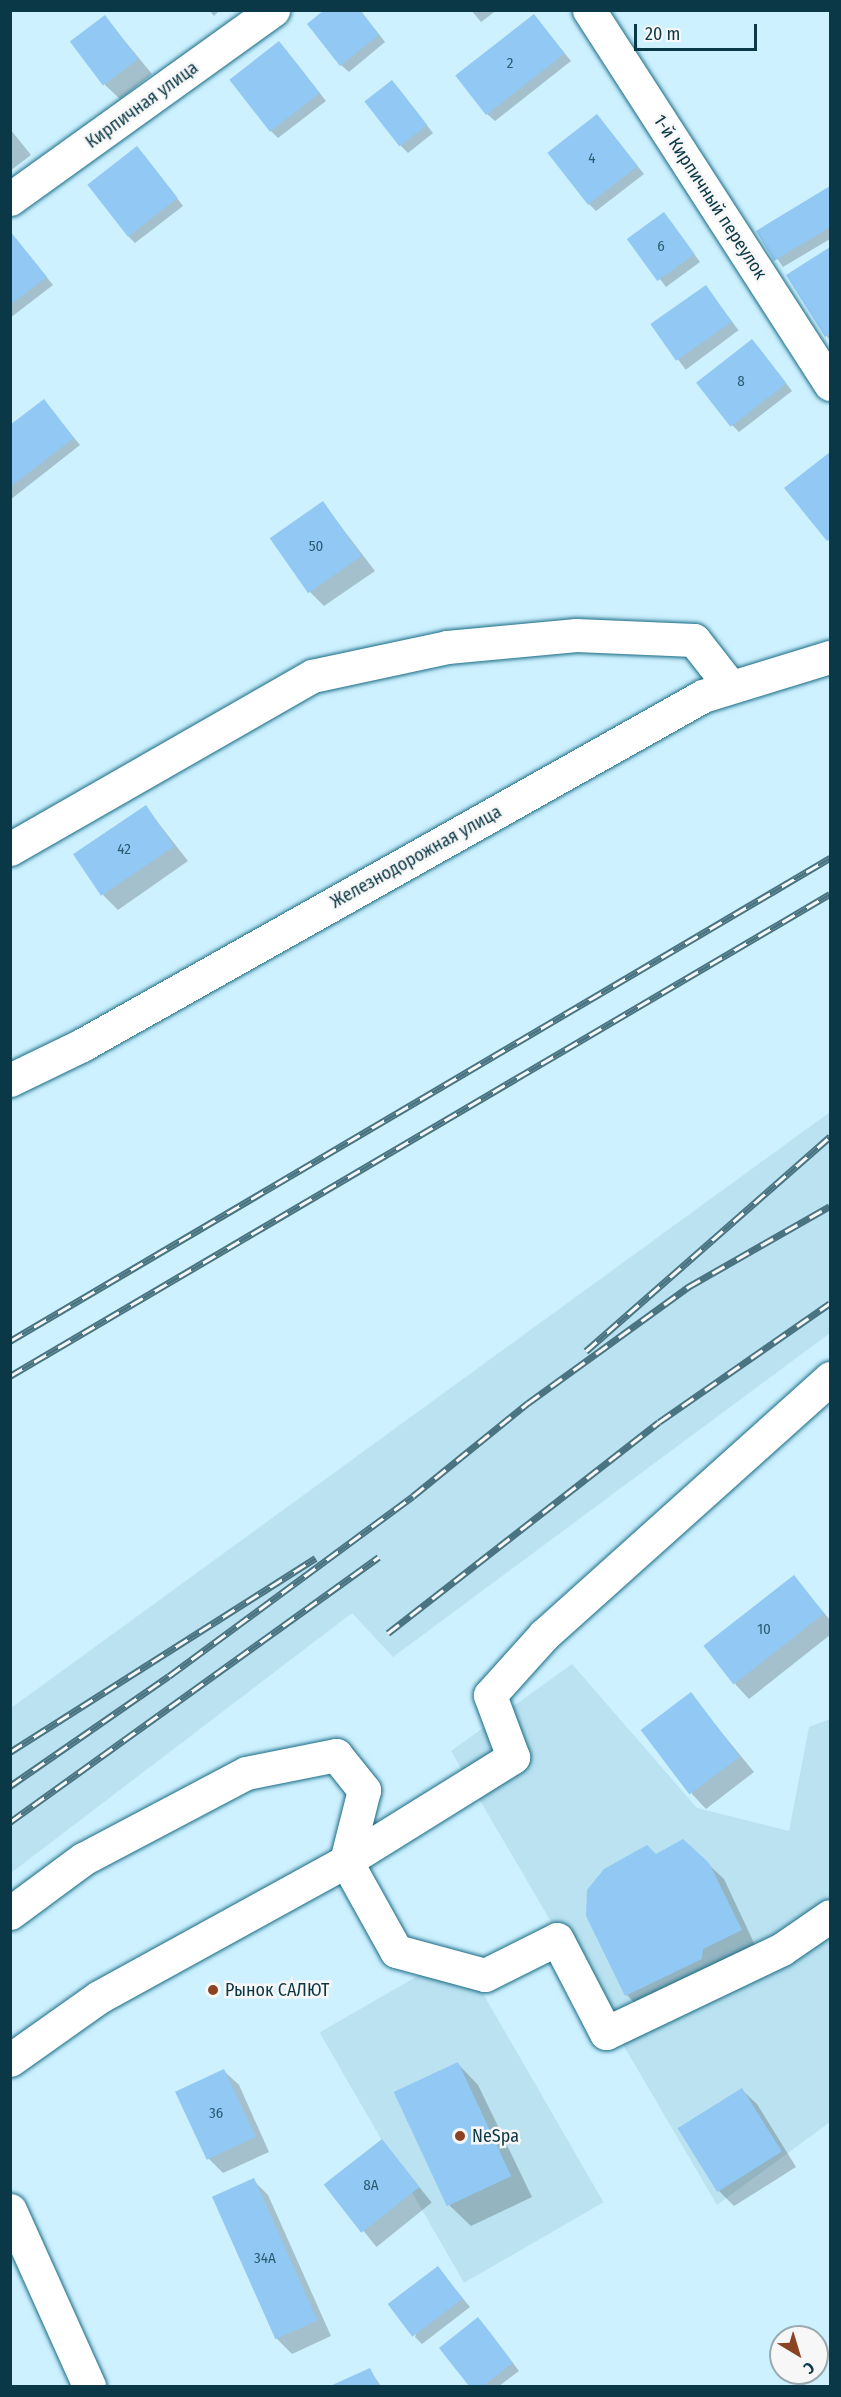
<!DOCTYPE html>
<meta charset="utf-8">
<style>
body{margin:0}
#map{position:relative;width:841px;height:2397px;overflow:hidden;background:#cdf1ff;font-family:"Fira Sans Condensed",sans-serif}
div>[style]{position:absolute}
.built>*{inset:0;background:#bae2f1;transform-origin:0 0}
.shadow>*{inset:0;background:#0003;transform-origin:0 0}
.building>*{inset:0;background:#91c8f4;transform-origin:0 0}
.roads{filter:drop-shadow(0 0 2px #196b84) drop-shadow(0 0 2px #196b84)}
.minor>*{height:33px;margin:-16.5px;padding:0 16.5px;transform-origin:16.5px;border-radius:16.5px;background:#fff}
.rail>*{height:7px;margin-top:-3.5px;transform-origin:0;background:repeating-linear-gradient(90deg,#f7f7f7 0 14px,#4a7482 0 28px);box-sizing:border-box;border-block:2px solid #4a7482}
.dots>*{width:16px;height:16px;translate:-50% -50%;box-sizing:border-box;border:3px solid #f7f7f7;border-radius:50%}
span{translate:-50% -50%;white-space:nowrap;text-align:center;line-height:1.15;-webkit-text-stroke:5px #f7f7f7;paint-order:stroke}
.number-label{font-size:15px;color:#2c5c72}
.number-label span{-webkit-text-stroke-width:0}
.street-label{font-size:18px;color:#0b3846}
.poi-label{font-size:18px;color:#0b3846}
.left{translate:0 -50%;text-align:left}
.frame{position:absolute;inset:0;border:12px solid #0b3846;pointer-events:none}
.north{position:absolute;left:769px;top:2325px;width:60px;height:60px;box-sizing:border-box;background:#f7f7f7;border:2px solid #99abb0;border-radius:50%;rotate:142deg;font-size:16px;font-weight:700;line-height:24px;text-align:center;color:#0b3846}
.north::after{content:'';display:block;margin:auto;width:21px;height:27px;background:#8b4324;clip-path:polygon(50% 0,100% 100%,50% 72%,0 100%)}
.scale{position:absolute;left:634px;top:24px;width:123px;height:27px;box-sizing:border-box;border:3px solid #0b3846;border-top:0;padding-left:8px;font-size:18px;line-height:21px;white-space:nowrap;color:#0b3846;-webkit-text-stroke:4px #f7f7f7;paint-order:stroke}
</style>
<div id="map">
<div class="built">
<div style="clip-path:polygon(830px 1112px,830px 1333px,393px 1657px,352px 1613px,11px 1873px,11px 1708px)"></div>
<div style="clip-path:polygon(572px 1664px,697px 1808px,789px 1831px,809px 1727px,830px 1719px,830px 2122px,717px 2205px,451px 1751px)"></div>
<div style="left:459px;top:1952px;width:289px;height:161px;rotate:60deg"></div>
</div>
<div class="shadow">
<div style="clip-path:polygon(209px 10px,220px 10px,214px 16px)"></div>
<div style="clip-path:polygon(360px 10px,385px 42px,349px 72px,341px 65px)"></div>
<div style="clip-path:polygon(471px 10px,497px 10px,481px 22px)"></div>
<div style="clip-path:polygon(534px 16px,571px 61px,495px 121px,487px 114px)"></div>
<div style="clip-path:polygon(105px 17px,152px 74px,120px 99px,105px 85px)"></div>
<div style="clip-path:polygon(286px 50px,326px 101px,278px 138px,271px 131px)"></div>
<div style="clip-path:polygon(399px 89px,433px 133px,408px 153px,401px 146px)"></div>
<div style="clip-path:polygon(597px 116px,644px 174px,596px 211px,589px 204px)"></div>
<div style="clip-path:polygon(10px 129px,31px 155px,10px 171px)"></div>
<div style="clip-path:polygon(144px 155px,183px 206px,135px 243px,128px 236px)"></div>
<div style="clip-path:polygon(830px 188px,830px 239px,783px 267px,758px 231px)"></div>
<div style="clip-path:polygon(671px 222px,700px 262px,666px 287px,630px 240px)"></div>
<div style="clip-path:polygon(10px 232px,53px 285px,10px 318px)"></div>
<div style="clip-path:polygon(830px 249px,830px 341px,788px 276px)"></div>
<div style="left:706px;top:287px;width:54px;height:66px;rotate:53deg"></div>
<div style="clip-path:polygon(759px 348px,792px 391px,739px 432px,732px 425px)"></div>
<div style="clip-path:polygon(44px 401px,80px 445px,10px 500px,10px 426px)"></div>
<div style="clip-path:polygon(830px 454px,830px 542px,787px 489px)"></div>
<div style="clip-path:polygon(323px 503px,375px 571px,324px 606px,310px 592px)"></div>
<div style="clip-path:polygon(145px 806px,188px 861px,118px 910px,103px 895px)"></div>
<div style="clip-path:polygon(794px 1577px,830px 1620px,830px 1635px,749px 1699px,735px 1684px)"></div>
<div style="clip-path:polygon(690px 1694px,754px 1772px,706px 1809px,692px 1794px)"></div>
<div style="clip-path:polygon(656px 1856px,708px 1864px,724px 1879px,755px 1945px,641px 2010px,627px 1995px)"></div>
<div style="clip-path:polygon(458px 2064px,478px 2085px,532px 2197px,471px 2226px,450px 2206px)"></div>
<div style="clip-path:polygon(224px 2071px,239px 2085px,269px 2152px,223px 2173px,208px 2158px)"></div>
<div style="clip-path:polygon(742px 2090px,757px 2104px,796px 2167px,734px 2206px,719px 2191px,679px 2128px)"></div>
<div style="left:382px;top:2141px;width:79px;height:71px;rotate:51deg"></div>
<div style="clip-path:polygon(253px 2180px,268px 2195px,331px 2336px,292px 2354px,277px 2339px)"></div>
<div style="clip-path:polygon(438px 2268px,470px 2307px,422px 2344px,415px 2337px)"></div>
<div style="clip-path:polygon(485px 2326px,519px 2371px,499px 2386px,471px 2386px,441px 2348px)"></div>
<div style="clip-path:polygon(369px 2369px,381px 2386px,333px 2386px)"></div>
</div>
<div class="building">
<div style="clip-path:polygon(324px 10px,360px 10px,379px 35px,340px 66px,307px 24px)"></div>
<div style="left:534px;top:14px;width:50px;height:100px;rotate:52deg"></div>
<div style="left:105px;top:15px;width:55px;height:44px;rotate:53deg"></div>
<div style="left:279px;top:41px;width:66px;height:63px;rotate:52deg"></div>
<div style="left:392px;top:80px;width:57px;height:35px;rotate:52deg"></div>
<div style="left:597px;top:114px;width:66px;height:63px;rotate:52deg"></div>
<div style="left:137px;top:146px;width:66px;height:63px;rotate:52deg"></div>
<div style="clip-path:polygon(830px 186px,830px 227px,774px 261px,756px 231px)"></div>
<div style="left:664px;top:212px;width:52px;height:46px;rotate:54deg"></div>
<div style="clip-path:polygon(10px 231px,47px 277px,10px 305px)"></div>
<div style="clip-path:polygon(830px 247px,830px 334px,825px 337px,786px 275px)"></div>
<div style="left:706px;top:285px;width:45px;height:68px;rotate:55deg"></div>
<div style="left:752px;top:339px;width:56px;height:71px;rotate:52deg"></div>
<div style="clip-path:polygon(44px 399px,74px 438px,10px 487px,10px 425px)"></div>
<div style="clip-path:polygon(830px 452px,830px 538px,827px 541px,784px 488px)"></div>
<div style="left:323px;top:501px;width:67px;height:65px;rotate:55deg"></div>
<div style="left:146px;top:805px;width:50px;height:88px;rotate:56deg"></div>
<div style="left:794px;top:1575px;width:49px;height:115px;rotate:52deg"></div>
<div style="left:691px;top:1692px;width:81px;height:63px;rotate:53deg"></div>
<div style="clip-path:polygon(683px 1839px,709px 1863px,742px 1930px,703px 1949px,702px 1959px,625px 1996px,586px 1916px,587px 1890px,604px 1869px,647px 1845px,656px 1854px)"></div>
<div style="left:458px;top:2062px;width:126px;height:71px;rotate:65deg"></div>
<div style="left:224px;top:2069px;width:75px;height:54px;rotate:65deg"></div>
<div style="left:742px;top:2088px;width:75px;height:76px;rotate:58deg"></div>
<div style="left:382px;top:2139px;width:61px;height:74px;rotate:52deg"></div>
<div style="left:254px;top:2178px;width:156px;height:46px;rotate:66deg"></div>
<div style="left:438px;top:2266px;width:41px;height:63px;rotate:53deg"></div>
<div style="clip-path:polygon(478px 2317px,513px 2363px,483px 2386px,469px 2386px,439px 2348px)"></div>
<div style="clip-path:polygon(370px 2368px,379px 2386px,330px 2386px)"></div>
</div>
<div class="roads">
<div class="minor">
<div style="left:589px;top:10px;width:445px;rotate:57.2deg"></div>
<div style="left:10px;top:199px;width:324px;rotate:-35.7deg"></div>
<div style="left:10px;top:849px;width:348px;rotate:-29.8deg"></div>
<div style="left:312px;top:676px;width:138px;rotate:-12.1deg"></div>
<div style="left:447px;top:647px;width:130px;rotate:-5.3deg"></div>
<div style="left:576px;top:635px;width:118px;rotate:2.4deg"></div>
<div style="left:694px;top:640px;width:58px;rotate:52deg"></div>
<div style="left:10px;top:1080px;width:80px;rotate:-25.9deg"></div>
<div style="left:82px;top:1045px;width:712px;rotate:-29.34deg"></div>
<div style="left:703px;top:696px;width:133px;rotate:-17.1deg"></div>
<div style="left:10px;top:1913px;width:91px;rotate:-36.5deg"></div>
<div style="left:83px;top:1859px;width:184px;rotate:-27.8deg"></div>
<div style="left:246px;top:1773px;width:92px;rotate:-11.3deg"></div>
<div style="left:336px;top:1755px;width:45px;rotate:51.3deg"></div>
<div style="left:364px;top:1790px;width:73px;rotate:104.2deg"></div>
<div style="left:346px;top:1861px;width:103px;rotate:60.9deg"></div>
<div style="left:396px;top:1951px;width:92px;rotate:15.1deg"></div>
<div style="left:485px;top:1975px;width:80px;rotate:-26.6deg"></div>
<div style="left:557px;top:1939px;width:106px;rotate:62.5deg"></div>
<div style="left:606px;top:2033px;width:195px;rotate:-25.5deg"></div>
<div style="left:782px;top:1949px;width:58px;rotate:-34.5deg"></div>
<div style="left:10px;top:2060px;width:109px;rotate:-35.3deg"></div>
<div style="left:99px;top:1997px;width:282px;rotate:-28.8deg"></div>
<div style="left:346px;top:1861px;width:197px;rotate:-31.9deg"></div>
<div style="left:513px;top:1757px;width:66px;rotate:-110.4deg"></div>
<div style="left:490px;top:1695px;width:81px;rotate:-48deg"></div>
<div style="left:544px;top:1635px;width:385px;rotate:-41.9deg"></div>
<div style="left:10px;top:2210px;width:193px;rotate:65.8deg"></div>
</div>
</div>
<div class="rail">
<div style="left:10px;top:1341px;width:952px;rotate:-30.5deg"></div>
<div style="left:586px;top:1351px;width:325px;rotate:-41.3deg"></div>
<div style="left:10px;top:1376px;width:951px;rotate:-30.45deg"></div>
<div style="left:388px;top:1633px;width:343px;rotate:-37.9deg"></div>
<div style="left:659px;top:1422px;width:208px;rotate:-34.8deg"></div>
<div style="left:10px;top:1752px;width:362px;rotate:-32.4deg"></div>
<div style="left:10px;top:1786px;width:193px;rotate:-34.7deg"></div>
<div style="left:169px;top:1676px;width:303px;rotate:-36.4deg"></div>
<div style="left:413px;top:1496px;width:148px;rotate:-39deg"></div>
<div style="left:528px;top:1403px;width:198px;rotate:-35.9deg"></div>
<div style="left:688px;top:1287px;width:163px;rotate:-29.7deg"></div>
<div style="left:10px;top:1822px;width:454px;rotate:-35.7deg"></div>
</div>
<div class="dots">
<div style="left:213px;top:1990px;background:#8b4324"></div>
<div style="left:460px;top:2136px;background:#8b4324"></div>
</div>
<div class="number-label">
<span style="left:510px;top:64px">2</span>
<span style="left:592px;top:159px">4</span>
<span style="left:661px;top:247px">6</span>
<span style="left:741px;top:382px">8</span>
<span style="left:316px;top:547px">50</span>
<span style="left:124px;top:850px">42</span>
<span style="left:764px;top:1630px">10</span>
<span style="left:216px;top:2114px">36</span>
<span style="left:371px;top:2186px">8А</span>
<span style="left:265px;top:2259px">34А</span>
</div>
<div class="street-label">
<span style="left:142px;top:105px;rotate:-36deg">Кирпичная улица</span>
<span style="left:710px;top:197px;rotate:57deg">1-й Кирпичный переулок</span>
<span style="left:416px;top:857px;rotate:-29deg">Железнодорожная улица</span>
</div>
<div class="poi-label">
<span class="left" style="left:225px;top:1990px">Рынок САЛЮТ</span>
<span class="left" style="left:472px;top:2136px">NeSpa</span>
</div>
<div class="frame"></div>
<div class="north">С</div>
<div class="scale">20 m</div>
</div>
